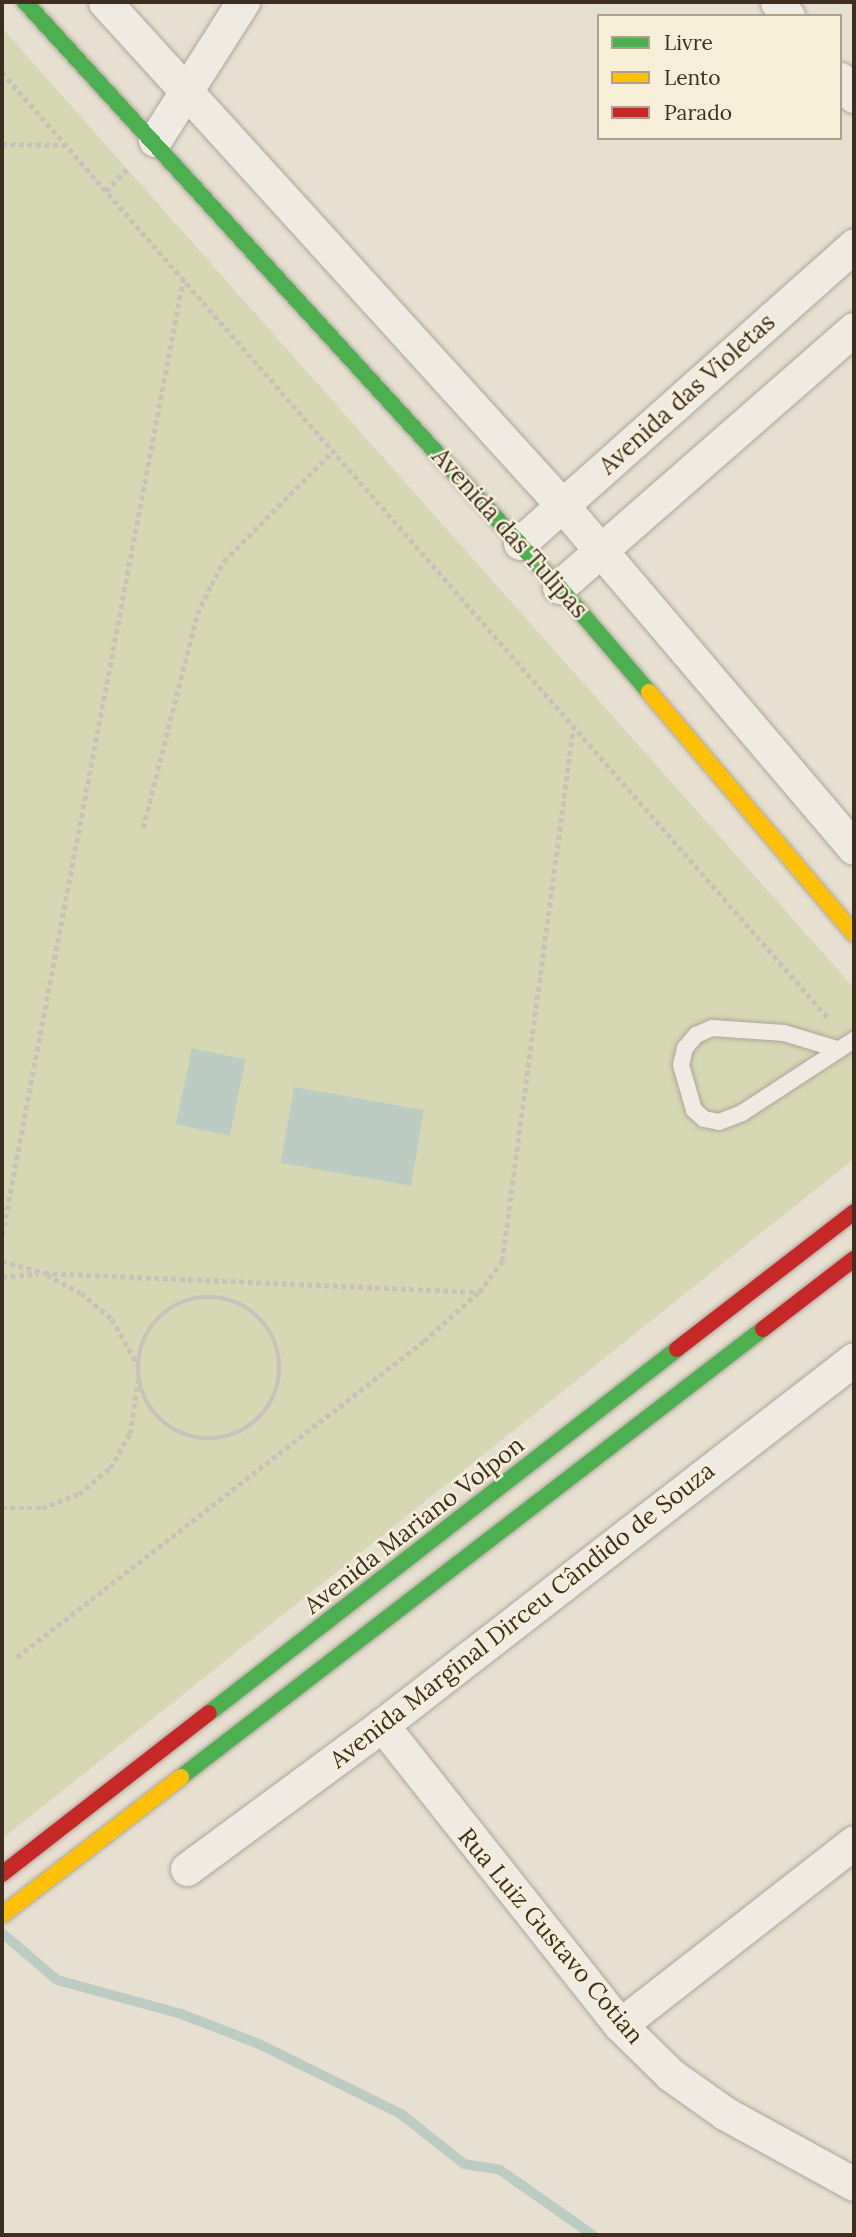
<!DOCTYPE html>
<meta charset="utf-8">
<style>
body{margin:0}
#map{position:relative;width:856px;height:2237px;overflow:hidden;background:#e7e0d1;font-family:Lora,serif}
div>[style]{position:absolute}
.green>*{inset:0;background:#d6d7b3}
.water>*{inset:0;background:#bcccc2;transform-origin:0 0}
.stream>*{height:10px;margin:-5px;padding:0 5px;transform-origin:5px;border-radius:5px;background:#bcccc2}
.path>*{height:4.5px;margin-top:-2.25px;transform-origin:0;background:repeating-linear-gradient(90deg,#c8c2b9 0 5px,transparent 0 8.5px)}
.path>.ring{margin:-2.25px;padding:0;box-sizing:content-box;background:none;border:4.5px solid #c8c2b9;border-radius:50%}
.roads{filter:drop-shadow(0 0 2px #ada599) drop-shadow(0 0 2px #ada599)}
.lane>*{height:16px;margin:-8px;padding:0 8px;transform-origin:8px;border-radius:8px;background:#efebe3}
.street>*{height:33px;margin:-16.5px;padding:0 16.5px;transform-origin:16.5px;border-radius:16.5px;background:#efebe3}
.fast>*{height:16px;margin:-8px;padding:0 8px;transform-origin:8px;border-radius:8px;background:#4caf50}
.slow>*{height:16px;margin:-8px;padding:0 8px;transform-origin:8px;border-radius:8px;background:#ffc107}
.jam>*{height:16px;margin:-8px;padding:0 8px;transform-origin:8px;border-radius:8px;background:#c62828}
span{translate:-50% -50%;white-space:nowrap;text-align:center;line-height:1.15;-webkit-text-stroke:5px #f7eed8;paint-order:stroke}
.street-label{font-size:24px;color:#3d2e20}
.frame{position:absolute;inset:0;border:4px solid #3d2e20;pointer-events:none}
.legend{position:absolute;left:597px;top:14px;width:245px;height:126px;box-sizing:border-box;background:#f7eed8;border:2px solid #ada18e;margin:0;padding:9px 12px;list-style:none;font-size:21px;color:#3d2e20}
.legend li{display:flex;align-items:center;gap:14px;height:35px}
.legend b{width:35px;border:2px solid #ada18e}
</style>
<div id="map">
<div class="green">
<div style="clip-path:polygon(2px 28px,854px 988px,854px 1159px,2px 1839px)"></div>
</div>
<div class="water">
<div style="left:192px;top:1048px;width:55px;height:78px;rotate:12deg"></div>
<div style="left:294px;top:1087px;width:132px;height:77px;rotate:10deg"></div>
</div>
<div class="stream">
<div style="left:2px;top:1933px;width:72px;rotate:40.5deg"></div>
<div style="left:57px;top:1980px;width:129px;rotate:15.3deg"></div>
<div style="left:181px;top:2014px;width:84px;rotate:21deg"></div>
<div style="left:259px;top:2044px;width:158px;rotate:26.2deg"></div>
<div style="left:401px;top:2114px;width:80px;rotate:38.4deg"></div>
<div style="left:464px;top:2164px;width:36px;rotate:9deg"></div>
<div style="left:500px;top:2170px;width:113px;rotate:35deg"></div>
</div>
<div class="path">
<div style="left:2px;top:72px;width:1256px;rotate:48.87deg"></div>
<div style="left:2px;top:144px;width:64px;rotate:0.9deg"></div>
<div style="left:106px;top:191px;width:30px;rotate:-46deg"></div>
<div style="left:143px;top:828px;width:221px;rotate:-75.8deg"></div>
<div style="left:197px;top:614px;width:32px;rotate:-64deg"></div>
<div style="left:211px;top:585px;width:27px;rotate:-62deg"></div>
<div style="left:224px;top:561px;width:152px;rotate:-45.3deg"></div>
<div style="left:2px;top:1235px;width:972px;rotate:-79.27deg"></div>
<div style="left:2px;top:1261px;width:44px;rotate:15.9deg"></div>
<div style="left:44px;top:1273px;width:434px;rotate:2.5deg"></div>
<div style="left:47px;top:1275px;width:38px;rotate:28deg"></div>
<div style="left:81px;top:1293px;width:40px;rotate:40deg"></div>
<div style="left:112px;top:1319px;width:53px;rotate:60.5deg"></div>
<div style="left:2px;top:1277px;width:37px;rotate:-5deg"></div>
<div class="ring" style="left:138px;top:1297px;width:137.5px;height:137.5px"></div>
<div style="left:2px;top:1508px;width:40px"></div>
<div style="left:42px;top:1508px;width:40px;rotate:-21deg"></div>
<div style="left:79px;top:1494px;width:40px;rotate:-40deg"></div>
<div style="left:110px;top:1468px;width:39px;rotate:-60deg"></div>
<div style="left:130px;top:1434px;width:55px;rotate:-81.6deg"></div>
<div style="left:17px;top:1657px;width:515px;rotate:-37.83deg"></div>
<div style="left:424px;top:1341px;width:74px;rotate:-41.7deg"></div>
<div style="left:479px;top:1292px;width:39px;rotate:-53deg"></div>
<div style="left:502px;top:1261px;width:537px;rotate:-82.4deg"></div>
</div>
<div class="roads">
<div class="lane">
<div style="left:837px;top:1049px;width:55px;rotate:-163.2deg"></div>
<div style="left:784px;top:1033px;width:72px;rotate:-176deg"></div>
<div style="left:712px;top:1028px;width:17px;rotate:156deg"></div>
<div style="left:696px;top:1035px;width:17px;rotate:130deg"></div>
<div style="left:685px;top:1048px;width:17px;rotate:103deg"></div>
<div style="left:681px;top:1065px;width:47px;rotate:73.9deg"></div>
<div style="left:694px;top:1110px;width:13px;rotate:42deg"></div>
<div style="left:704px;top:1119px;width:15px;rotate:11deg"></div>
<div style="left:719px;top:1122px;width:25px;rotate:-21deg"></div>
<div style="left:742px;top:1113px;width:134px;rotate:-33.1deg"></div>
</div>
<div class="street">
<div style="left:105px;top:2px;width:680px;rotate:47.74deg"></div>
<div style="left:562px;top:505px;width:450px;rotate:49.6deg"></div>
<div style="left:777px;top:2px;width:18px;rotate:52deg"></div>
<div style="left:840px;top:79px;width:22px;rotate:51deg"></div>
<div style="left:155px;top:140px;width:164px;rotate:-57.5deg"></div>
<div style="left:520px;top:543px;width:448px;rotate:-41.7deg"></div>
<div style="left:559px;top:587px;width:392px;rotate:-41.2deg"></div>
<div style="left:382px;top:1725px;width:383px;rotate:51.6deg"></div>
<div style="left:620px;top:2025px;width:71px;rotate:44.4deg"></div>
<div style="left:671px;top:2075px;width:67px;rotate:35.3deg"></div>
<div style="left:726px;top:2114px;width:146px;rotate:28.7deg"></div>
<div style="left:187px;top:1869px;width:242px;rotate:-36.4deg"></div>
<div style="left:382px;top:1725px;width:597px;rotate:-37.79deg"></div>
<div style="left:620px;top:2025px;width:297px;rotate:-38deg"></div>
</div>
<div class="fast">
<div style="left:25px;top:2px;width:792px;rotate:47.61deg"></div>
<div style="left:559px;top:587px;width:138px;rotate:49.4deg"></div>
<div style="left:209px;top:1713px;width:593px;rotate:-37.87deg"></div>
<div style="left:181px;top:1777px;width:734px;rotate:-37.59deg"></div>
</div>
<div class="slow">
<div style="left:649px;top:692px;width:317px;rotate:49.7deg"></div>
<div style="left:2px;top:1915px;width:226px;rotate:-37.6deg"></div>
</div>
<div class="jam">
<div style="left:763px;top:1329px;width:115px;rotate:-37.6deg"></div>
<div style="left:677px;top:1349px;width:224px;rotate:-37.7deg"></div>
<div style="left:2px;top:1874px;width:262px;rotate:-37.9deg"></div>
</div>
</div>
<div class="street-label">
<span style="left:687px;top:394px;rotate:-42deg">Avenida das Violetas</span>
<span style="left:510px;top:533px;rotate:48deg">Avenida das Tulipas</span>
<span style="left:414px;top:1525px;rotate:-38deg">Avenida Mariano Volpon</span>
<span style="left:522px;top:1615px;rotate:-38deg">Avenida Marginal Dirceu Cândido de Souza</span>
<span style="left:551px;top:1936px;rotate:50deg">Rua Luiz Gustavo Cotian</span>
</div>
<div class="frame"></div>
<ul class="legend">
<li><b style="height:9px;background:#4caf50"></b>Livre</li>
<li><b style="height:9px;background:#ffc107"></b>Lento</li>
<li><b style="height:9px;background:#c62828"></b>Parado</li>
</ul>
</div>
